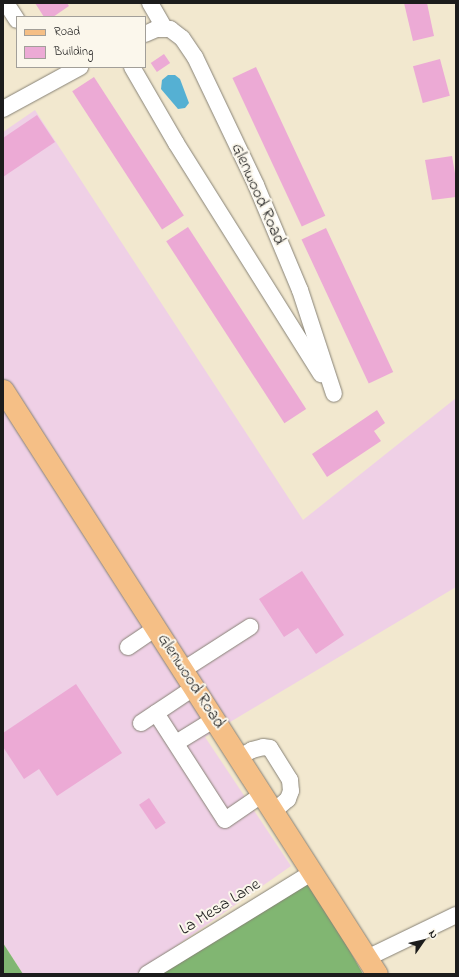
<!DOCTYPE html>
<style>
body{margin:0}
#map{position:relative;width:459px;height:977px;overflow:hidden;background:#f2e8cf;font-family:"Indie Flower",sans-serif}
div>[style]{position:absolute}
.built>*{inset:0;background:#efd0e6}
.forest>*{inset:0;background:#81b672}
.water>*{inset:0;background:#55b0d3}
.building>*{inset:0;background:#ecaad5;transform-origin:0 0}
.roads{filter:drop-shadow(0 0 1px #878276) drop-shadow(0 0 1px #878276)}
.minor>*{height:16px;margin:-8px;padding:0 8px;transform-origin:8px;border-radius:8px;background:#fff}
.major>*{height:21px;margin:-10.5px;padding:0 10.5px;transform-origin:10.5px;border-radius:10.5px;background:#f5bf86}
span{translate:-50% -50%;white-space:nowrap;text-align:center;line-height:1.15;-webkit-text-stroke:4px #fbf7ec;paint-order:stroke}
.street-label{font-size:17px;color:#1c1c1c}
.frame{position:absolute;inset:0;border:4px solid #1c1c1c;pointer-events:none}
.legend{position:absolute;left:16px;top:16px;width:130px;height:52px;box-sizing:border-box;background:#fbf7ec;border:1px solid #a29f99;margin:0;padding:5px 7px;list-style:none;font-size:12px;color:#1c1c1c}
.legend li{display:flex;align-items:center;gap:8px;height:20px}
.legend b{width:20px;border:1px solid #a29f99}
.north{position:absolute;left:403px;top:921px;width:40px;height:40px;-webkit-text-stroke:3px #fbf7ec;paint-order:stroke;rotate:56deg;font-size:11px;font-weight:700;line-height:16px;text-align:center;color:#1c1c1c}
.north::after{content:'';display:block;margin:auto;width:14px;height:18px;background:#1c1c1c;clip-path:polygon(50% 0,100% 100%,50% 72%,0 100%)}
</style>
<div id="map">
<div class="built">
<div style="clip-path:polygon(35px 110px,303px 520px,456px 398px,456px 587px,205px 737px,291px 866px,136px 974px,23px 974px,3px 943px,3px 132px)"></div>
</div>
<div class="forest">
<div style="clip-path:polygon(309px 879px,363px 974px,149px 974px)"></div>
<div style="clip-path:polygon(3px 943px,23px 974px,3px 974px)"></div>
</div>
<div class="water">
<div style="clip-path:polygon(168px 75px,175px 75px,180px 79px,189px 103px,185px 108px,178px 109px,161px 89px,162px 80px)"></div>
</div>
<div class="building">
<div style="clip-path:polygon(35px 3px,67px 3px,69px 6px,53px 17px,44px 17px)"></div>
<div style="clip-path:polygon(404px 3px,427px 3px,434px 36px,413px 41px)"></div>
<div style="left:164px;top:54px;width:11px;height:16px;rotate:56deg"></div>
<div style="left:440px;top:59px;width:38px;height:28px;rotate:75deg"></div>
<div style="left:256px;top:67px;width:164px;height:26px;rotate:65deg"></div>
<div style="left:94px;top:77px;width:165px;height:26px;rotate:57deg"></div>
<div style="clip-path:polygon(37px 115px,55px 142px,3px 177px,3px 138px)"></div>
<div style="clip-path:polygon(452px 156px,456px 179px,456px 197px,432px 200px,425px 160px)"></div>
<div style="left:188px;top:227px;width:217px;height:26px;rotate:57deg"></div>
<div style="left:326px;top:228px;width:159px;height:27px;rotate:65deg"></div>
<div style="clip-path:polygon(377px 410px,385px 423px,374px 431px,381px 441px,327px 477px,312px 454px)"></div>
<div style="clip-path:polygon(302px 571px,344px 635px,316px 654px,298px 628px,284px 637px,259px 599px)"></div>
<div style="clip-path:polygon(76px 684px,122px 753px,57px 796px,39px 769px,24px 779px,3px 747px,3px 733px)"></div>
<div style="left:149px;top:798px;width:30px;height:12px;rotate:56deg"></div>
</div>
<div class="roads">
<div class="minor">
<div style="left:6px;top:3px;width:20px;rotate:57deg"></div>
<div style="left:150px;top:3px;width:30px;rotate:60deg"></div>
<div style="left:145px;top:34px;width:12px;rotate:-24deg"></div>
<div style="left:156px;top:29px;width:14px"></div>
<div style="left:170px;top:29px;width:15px;rotate:37deg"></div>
<div style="left:182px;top:38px;width:23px;rotate:56deg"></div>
<div style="left:195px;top:57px;width:142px;rotate:64.5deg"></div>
<div style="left:256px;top:185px;width:114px;rotate:67.3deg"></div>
<div style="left:300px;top:290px;width:109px;rotate:71.9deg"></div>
<div style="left:132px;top:67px;width:88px;rotate:59.9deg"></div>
<div style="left:176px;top:143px;width:273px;rotate:57.9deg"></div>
<div style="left:3px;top:109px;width:88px;rotate:-28.6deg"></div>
<div style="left:128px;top:647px;width:34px;rotate:-34deg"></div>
<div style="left:183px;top:670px;width:80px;rotate:-32.7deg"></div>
<div style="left:156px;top:713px;width:127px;rotate:57.2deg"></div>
<div style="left:225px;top:820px;width:46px;rotate:-34.4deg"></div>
<div style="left:141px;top:723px;width:65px;rotate:-33.7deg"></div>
<div style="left:176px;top:743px;width:46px;rotate:-31.6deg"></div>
<div style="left:239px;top:757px;width:15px;rotate:-28deg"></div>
<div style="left:252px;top:750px;width:11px;rotate:-15deg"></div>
<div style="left:263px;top:747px;width:7px;rotate:8deg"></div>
<div style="left:270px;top:748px;width:38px;rotate:58deg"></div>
<div style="left:290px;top:780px;width:11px;rotate:85deg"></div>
<div style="left:291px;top:791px;width:9px;rotate:111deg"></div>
<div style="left:288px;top:799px;width:18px;rotate:139deg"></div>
<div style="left:367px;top:958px;width:99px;rotate:-25.8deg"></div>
<div style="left:147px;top:974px;width:195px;rotate:-31.6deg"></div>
</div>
<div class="major">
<div style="left:3px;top:390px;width:693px;rotate:57.36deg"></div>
</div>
</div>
<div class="street-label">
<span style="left:258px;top:194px;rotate:66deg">Glenwood Road</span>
<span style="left:191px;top:681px;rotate:57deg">Glenwood Road</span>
<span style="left:220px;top:907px;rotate:-32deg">La Mesa Lane</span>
</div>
<div class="frame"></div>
<ul class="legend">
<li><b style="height:5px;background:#f5bf86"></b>Road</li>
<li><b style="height:11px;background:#ecaad5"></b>Building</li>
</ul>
<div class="north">N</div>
</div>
